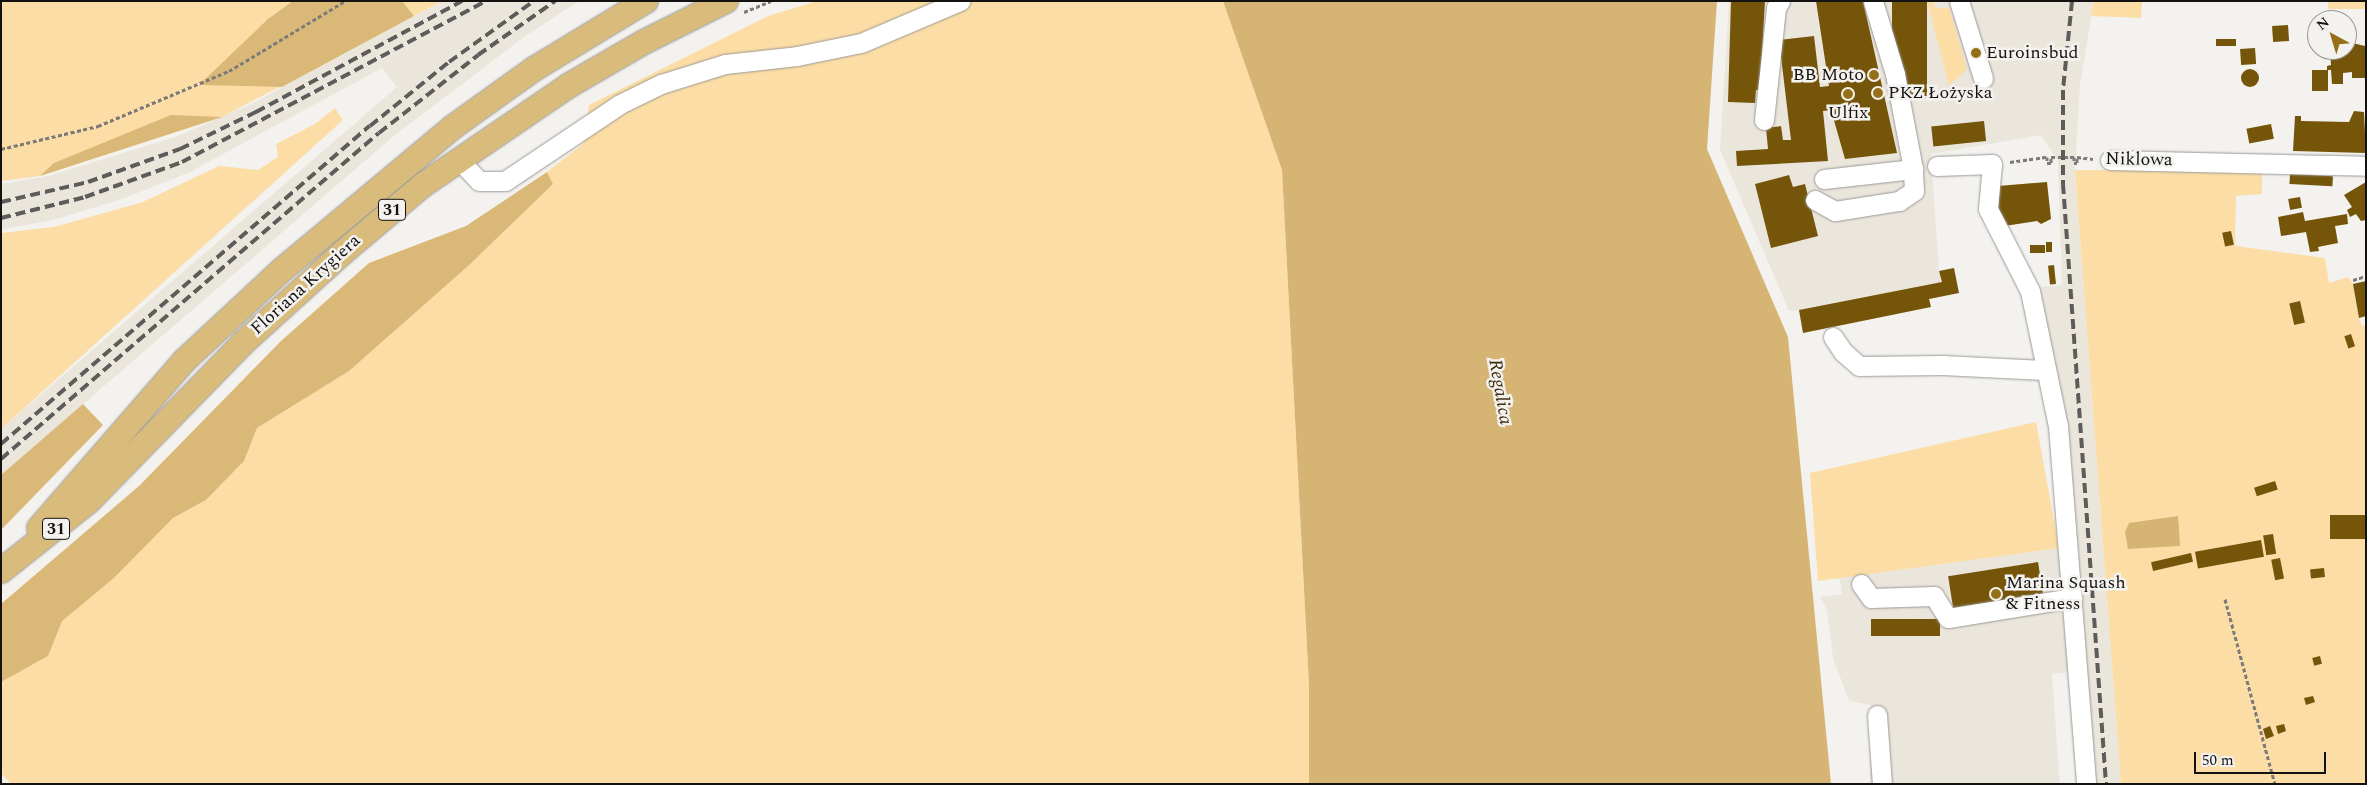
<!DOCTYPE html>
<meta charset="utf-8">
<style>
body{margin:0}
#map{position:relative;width:2367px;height:785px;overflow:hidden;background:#f4f2ef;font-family:Spectral,serif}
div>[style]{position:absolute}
.built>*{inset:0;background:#ebe6dc}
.green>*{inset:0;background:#fcdda5;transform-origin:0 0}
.forest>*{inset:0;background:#dab877}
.water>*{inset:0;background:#d6b473}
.building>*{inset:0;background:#74550a;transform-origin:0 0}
.round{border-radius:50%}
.path>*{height:3px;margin-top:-1.5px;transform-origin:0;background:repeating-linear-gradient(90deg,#7c7b79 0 4px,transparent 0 6.5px)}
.roads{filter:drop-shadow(0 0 1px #9a9996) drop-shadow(0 0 1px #9a9996)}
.minor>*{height:19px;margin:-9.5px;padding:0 9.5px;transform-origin:9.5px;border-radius:9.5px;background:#fff}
.major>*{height:24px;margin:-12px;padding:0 12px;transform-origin:12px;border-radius:12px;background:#d9bc7c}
.rail>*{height:4px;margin-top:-2px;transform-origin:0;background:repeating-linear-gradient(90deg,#5e5c5b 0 10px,transparent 0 15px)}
.dots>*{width:14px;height:14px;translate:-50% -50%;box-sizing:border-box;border:2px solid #f4f2ef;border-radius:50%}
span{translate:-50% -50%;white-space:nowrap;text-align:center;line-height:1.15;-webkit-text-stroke:5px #f4f2ef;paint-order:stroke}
.shield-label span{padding:1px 4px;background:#f4f2ef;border:1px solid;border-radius:4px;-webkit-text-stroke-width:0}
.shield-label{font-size:16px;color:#131211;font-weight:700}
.poi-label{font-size:18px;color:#131211}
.left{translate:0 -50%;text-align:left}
.right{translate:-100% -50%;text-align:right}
.street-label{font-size:18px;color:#131211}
.water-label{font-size:19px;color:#3e2f12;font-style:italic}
.frame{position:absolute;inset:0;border:2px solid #131211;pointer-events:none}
.north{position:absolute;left:2307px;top:10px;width:50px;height:50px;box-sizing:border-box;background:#f4f2ef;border:1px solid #9a9896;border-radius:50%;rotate:321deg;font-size:14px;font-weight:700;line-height:20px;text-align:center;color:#131211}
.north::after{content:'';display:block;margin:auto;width:18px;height:22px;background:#967019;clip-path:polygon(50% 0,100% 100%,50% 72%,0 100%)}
.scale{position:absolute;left:2194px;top:752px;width:132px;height:22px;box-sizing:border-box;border:2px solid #131211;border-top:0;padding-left:6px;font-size:15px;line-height:18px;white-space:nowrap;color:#131211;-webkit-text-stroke:4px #f4f2ef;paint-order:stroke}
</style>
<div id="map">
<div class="built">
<div style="clip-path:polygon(442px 1px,579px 1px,524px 37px,395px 135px,1px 475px,1px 429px,397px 87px,382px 68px,188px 173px,122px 199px,57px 219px,1px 230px,1px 184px,48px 176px,175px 137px,251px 104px)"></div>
<div style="clip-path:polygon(1729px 1px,2094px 1px,2080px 85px,2075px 170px,2121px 784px,2094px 784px,2033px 288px,2062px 285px,2058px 161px,2041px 135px,1931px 154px,1939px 271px,1945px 296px,1929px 299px,1931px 307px,1803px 333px,1799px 310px,1789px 311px,1720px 150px)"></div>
<div style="clip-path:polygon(2059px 548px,2071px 672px,2052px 674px,2060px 784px,1870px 784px,1871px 705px,1849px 701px,1833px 658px,1827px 610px,1820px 597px,1842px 594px,1840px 580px,1837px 578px)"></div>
</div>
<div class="green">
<div style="clip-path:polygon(1px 1px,442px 1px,222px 117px,40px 176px,1px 181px)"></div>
<div style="clip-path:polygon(817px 1px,1223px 1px,1282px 170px,1309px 684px,1309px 784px,11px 784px,1px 773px,1px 682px,48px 656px,61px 621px,114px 578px,173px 518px,206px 500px,244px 461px,257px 428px,349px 371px,467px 266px,553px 184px,547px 172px,583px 144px,589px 105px,768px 16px)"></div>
<div style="clip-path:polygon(1927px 1px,1933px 1px,1935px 8px,1949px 8px,1967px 69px,1949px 85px)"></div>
<div style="clip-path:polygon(2094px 1px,2142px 1px,2141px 18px,2091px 16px)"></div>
<div style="left:2328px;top:1px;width:38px;height:8px"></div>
<div style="clip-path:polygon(335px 108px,343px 120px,1px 429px,1px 233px,54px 227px,143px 202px,219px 166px,258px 170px,278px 157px,276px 144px,315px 124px)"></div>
<div style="clip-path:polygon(2075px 170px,2262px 170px,2262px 194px,2236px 196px,2235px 246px,2325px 258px,2329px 283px,2348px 277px,2353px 284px,2359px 318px,2362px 326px,2366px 325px,2366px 784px,2121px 784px)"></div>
<div style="clip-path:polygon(2036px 422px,2059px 548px,1818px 581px,1810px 473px)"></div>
</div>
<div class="forest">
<div style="clip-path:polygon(293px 1px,402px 1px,414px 16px,282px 87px,199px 85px,268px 19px)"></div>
<div style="clip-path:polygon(171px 115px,222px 117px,40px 176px,54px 163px)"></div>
<div style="clip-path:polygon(547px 172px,553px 184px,468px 266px,349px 371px,257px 428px,244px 461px,206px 500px,173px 518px,114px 578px,62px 621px,48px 656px,1px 682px,1px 604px,139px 486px,281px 341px,369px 263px,466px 226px)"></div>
<div style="clip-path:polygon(83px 404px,103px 425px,1px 530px,1px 475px)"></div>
</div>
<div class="water">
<div style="clip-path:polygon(1223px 1px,1717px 1px,1707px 149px,1788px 337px,1831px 784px,1309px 784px,1309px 684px,1282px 170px)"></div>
<div style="clip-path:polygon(2178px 516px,2180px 546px,2128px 549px,2125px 532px,2129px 523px)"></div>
</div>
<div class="building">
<div style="clip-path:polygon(1731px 1px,1765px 1px,1760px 90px,1756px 90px,1755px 103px,1728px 102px)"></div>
<div style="clip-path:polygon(1816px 1px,1863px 1px,1897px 153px,1845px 159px,1831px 110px,1823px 111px,1828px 161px,1737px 166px,1736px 151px,1768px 149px,1766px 128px,1781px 126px,1783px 140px,1791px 140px,1779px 40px,1814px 36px,1820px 87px,1829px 86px)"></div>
<div style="left:1892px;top:1px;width:35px;height:95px"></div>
<div style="left:2288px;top:25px;width:16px;height:16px;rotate:86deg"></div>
<div style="left:2236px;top:39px;width:7px;height:20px;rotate:90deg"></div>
<div style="clip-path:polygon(2348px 42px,2365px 46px,2366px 78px,2352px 78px,2352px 72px,2343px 73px,2343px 84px,2332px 84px,2331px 70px,2327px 70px,2327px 66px,2331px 65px,2330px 50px,2347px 50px)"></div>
<div style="left:2255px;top:48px;width:16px;height:15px;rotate:86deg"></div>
<div class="round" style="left:2241px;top:69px;width:18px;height:18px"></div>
<div style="left:2312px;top:70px;width:16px;height:21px"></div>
<div style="clip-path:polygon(2354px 111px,2364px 112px,2366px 153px,2293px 151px,2295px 116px,2301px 116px,2301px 121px,2349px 122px)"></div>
<div style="left:1984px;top:121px;width:20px;height:53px;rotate:84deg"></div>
<div style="left:2271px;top:124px;width:15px;height:25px;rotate:79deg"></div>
<div style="left:2290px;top:174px;width:43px;height:10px;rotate:3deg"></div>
<div style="clip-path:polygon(1789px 175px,1793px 187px,1805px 184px,1818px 236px,1771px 248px,1755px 184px)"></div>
<div style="clip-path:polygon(2047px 182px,2051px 219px,2041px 224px,2037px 221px,1998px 227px,1998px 186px)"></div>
<div style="clip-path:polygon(2366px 182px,2366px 220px,2361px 221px,2356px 214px,2350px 217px,2347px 210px,2352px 207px,2344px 195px)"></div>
<div style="left:2300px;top:197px;width:11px;height:12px;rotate:80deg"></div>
<div style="clip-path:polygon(2303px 212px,2305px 221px,2347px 214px,2348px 224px,2335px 226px,2338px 243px,2318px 247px,2319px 251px,2310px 252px,2306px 232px,2281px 236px,2278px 217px)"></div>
<div style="left:2231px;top:231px;width:14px;height:9px;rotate:78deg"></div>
<div style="left:2046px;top:242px;width:6px;height:10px"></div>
<div style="left:2045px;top:245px;width:8px;height:15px;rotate:90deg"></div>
<div style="left:2054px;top:265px;width:19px;height:6px;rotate:84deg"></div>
<div style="clip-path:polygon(1954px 268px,1959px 293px,1929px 299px,1931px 307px,1803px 333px,1799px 310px,1942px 282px,1939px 271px)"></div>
<div style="clip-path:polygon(2366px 281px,2366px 316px,2359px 318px,2353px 284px)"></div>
<div style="left:2300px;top:301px;width:22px;height:11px;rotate:77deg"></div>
<div style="left:2351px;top:334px;width:13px;height:7px;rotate:72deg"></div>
<div style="left:2275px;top:481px;width:9px;height:22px;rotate:72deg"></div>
<div style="left:2366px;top:515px;width:24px;height:36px;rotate:90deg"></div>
<div style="left:2273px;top:534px;width:20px;height:10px;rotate:81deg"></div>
<div style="left:2261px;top:540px;width:17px;height:67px;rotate:80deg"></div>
<div style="left:2191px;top:553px;width:9px;height:41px;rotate:77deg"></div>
<div style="left:2280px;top:558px;width:21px;height:9px;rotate:79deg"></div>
<div style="left:2038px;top:562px;width:39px;height:91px;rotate:81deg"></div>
<div style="left:2324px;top:568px;width:9px;height:14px;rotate:84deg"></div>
<div style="left:1940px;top:619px;width:17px;height:69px;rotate:90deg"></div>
<div style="left:2320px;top:656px;width:8px;height:8px;rotate:76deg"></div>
<div style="clip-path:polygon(2313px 696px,2315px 702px,2306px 705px,2304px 698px)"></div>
<div style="clip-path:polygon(2284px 724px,2286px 731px,2278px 734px,2276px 726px)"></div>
<div style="clip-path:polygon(2270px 726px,2274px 736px,2266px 739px,2263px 729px)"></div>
</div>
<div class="path">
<div style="left:744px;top:12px;width:29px;rotate:-22deg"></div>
<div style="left:1px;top:149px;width:100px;rotate:-13.3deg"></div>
<div style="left:98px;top:126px;width:142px;rotate:-22.8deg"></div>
<div style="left:229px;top:71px;width:135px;rotate:-31.1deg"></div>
<div style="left:2010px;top:162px;width:37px;rotate:-8deg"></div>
<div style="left:2047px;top:157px;width:6px;rotate:90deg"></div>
<div style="left:2047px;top:163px;width:4px"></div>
<div style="left:2051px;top:163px;width:6px;rotate:-90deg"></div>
<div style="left:2051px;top:157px;width:23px"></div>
<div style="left:2074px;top:157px;width:6px;rotate:90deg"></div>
<div style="left:2074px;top:163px;width:3px"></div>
<div style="left:2077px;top:163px;width:6px;rotate:-90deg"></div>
<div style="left:2077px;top:157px;width:16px;rotate:7deg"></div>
<div style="left:2353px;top:280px;width:14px;rotate:-17deg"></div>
<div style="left:2225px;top:599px;width:192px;rotate:74.9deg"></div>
</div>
<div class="roads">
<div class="minor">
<div style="left:1959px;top:1px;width:81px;rotate:72.7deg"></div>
<div style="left:1764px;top:120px;width:113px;rotate:-83.9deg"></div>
<div style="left:1776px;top:8px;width:8px;rotate:-60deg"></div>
<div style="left:458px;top:159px;width:30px;rotate:46deg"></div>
<div style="left:479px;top:181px;width:26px"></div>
<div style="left:505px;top:181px;width:138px;rotate:-33.8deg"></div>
<div style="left:620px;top:104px;width:46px;rotate:-26deg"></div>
<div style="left:661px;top:84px;width:67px;rotate:-17.4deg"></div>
<div style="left:725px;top:64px;width:72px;rotate:-6.3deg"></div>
<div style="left:797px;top:56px;width:65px;rotate:-11.5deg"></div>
<div style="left:861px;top:43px;width:108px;rotate:-23deg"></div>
<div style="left:2110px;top:160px;width:256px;rotate:1.3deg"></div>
<div style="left:1937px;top:166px;width:55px;rotate:-2.1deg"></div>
<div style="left:1992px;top:164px;width:45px;rotate:95.1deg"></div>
<div style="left:1988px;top:209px;width:92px;rotate:62.9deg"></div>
<div style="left:2030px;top:291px;width:138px;rotate:78.3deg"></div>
<div style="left:2058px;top:426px;width:359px;rotate:85.5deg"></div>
<div style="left:1824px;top:179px;width:90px;rotate:-6.4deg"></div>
<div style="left:1913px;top:169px;width:97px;rotate:-100.7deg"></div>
<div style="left:1895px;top:74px;width:76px;rotate:-106.8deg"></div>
<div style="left:1815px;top:200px;width:23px;rotate:29deg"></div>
<div style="left:1835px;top:211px;width:65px;rotate:-8.9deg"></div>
<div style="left:1899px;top:201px;width:18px;rotate:-34deg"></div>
<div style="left:1914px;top:191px;width:22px;rotate:-93deg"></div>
<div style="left:1833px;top:337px;width:18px;rotate:56deg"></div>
<div style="left:1843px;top:352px;width:21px;rotate:41deg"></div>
<div style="left:1859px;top:366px;width:83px;rotate:-0.7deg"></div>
<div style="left:1942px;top:365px;width:102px;rotate:2.8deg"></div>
<div style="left:1861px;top:584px;width:17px;rotate:54deg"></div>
<div style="left:1871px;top:598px;width:63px;rotate:-1.8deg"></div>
<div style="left:1934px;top:596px;width:26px;rotate:58deg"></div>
<div style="left:1948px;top:618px;width:126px;rotate:-9.2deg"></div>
<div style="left:1877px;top:715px;width:69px;rotate:85.9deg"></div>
</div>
<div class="major">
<div style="left:39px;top:528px;width:221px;rotate:-49deg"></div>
<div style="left:184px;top:361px;width:134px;rotate:-42.9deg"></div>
<div style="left:282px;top:270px;width:223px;rotate:-39.9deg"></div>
<div style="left:453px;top:127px;width:100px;rotate:-35.6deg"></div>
<div style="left:534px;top:69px;width:131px;rotate:-31.3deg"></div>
<div style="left:1px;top:571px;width:112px;rotate:-38.5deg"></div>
<div style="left:89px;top:501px;width:221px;rotate:-45.7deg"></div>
<div style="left:243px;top:343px;width:132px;rotate:-42.2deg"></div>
<div style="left:341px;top:254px;width:107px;rotate:-40.1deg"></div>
<div style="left:423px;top:185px;width:176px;rotate:-34.3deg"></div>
<div style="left:568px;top:86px;width:88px;rotate:-30.1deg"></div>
<div style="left:644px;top:42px;width:92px;rotate:-26.6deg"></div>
</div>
</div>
<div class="rail">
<div style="left:2072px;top:1px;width:89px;rotate:95.8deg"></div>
<div style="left:2063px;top:90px;width:94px;rotate:90deg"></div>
<div style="left:2063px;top:184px;width:602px;rotate:85.9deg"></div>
<div style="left:1px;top:202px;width:89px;rotate:-12.9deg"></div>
<div style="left:88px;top:182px;width:98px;rotate:-19.7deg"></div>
<div style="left:180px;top:149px;width:85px;rotate:-26deg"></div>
<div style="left:256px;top:112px;width:234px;rotate:-28.3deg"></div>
<div style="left:1px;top:218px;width:87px;rotate:-14deg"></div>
<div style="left:85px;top:197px;width:103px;rotate:-19.8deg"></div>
<div style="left:182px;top:162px;width:344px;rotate:-27.9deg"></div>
<div style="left:1px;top:444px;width:487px;rotate:-40.8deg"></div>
<div style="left:370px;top:126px;width:102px;rotate:-39deg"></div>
<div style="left:449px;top:62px;width:105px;rotate:-35.7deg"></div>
<div style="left:1px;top:459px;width:499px;rotate:-40.8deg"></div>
<div style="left:379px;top:133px;width:126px;rotate:-38.2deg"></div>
<div style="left:478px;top:55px;width:94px;rotate:-35deg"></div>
</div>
<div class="dots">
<div style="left:1976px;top:53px;background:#967019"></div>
<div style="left:1874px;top:75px;background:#967019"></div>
<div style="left:1878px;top:93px;background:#967019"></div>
<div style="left:1848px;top:94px;background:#967019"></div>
<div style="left:1996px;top:594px;background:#967019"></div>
</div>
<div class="shield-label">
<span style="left:392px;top:210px">31</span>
<span style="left:56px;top:529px">31</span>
</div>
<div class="poi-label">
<span class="left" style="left:1986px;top:53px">Euroinsbud</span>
<span class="right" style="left:1864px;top:75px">BB Moto</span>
<span class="left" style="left:1888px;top:93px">PKZ Łożyska</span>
<span style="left:1848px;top:113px">Ulfix</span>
<span class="left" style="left:2006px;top:594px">Marina Squash<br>&amp; Fitness</span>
</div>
<div class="street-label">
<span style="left:2139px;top:160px;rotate:1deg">Niklowa</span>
<span style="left:306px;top:285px;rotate:-42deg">Floriana Krygiera</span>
</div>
<div class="water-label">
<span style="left:1500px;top:392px;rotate:80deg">Regalica</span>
</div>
<div class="frame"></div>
<div class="north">N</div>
<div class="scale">50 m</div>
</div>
